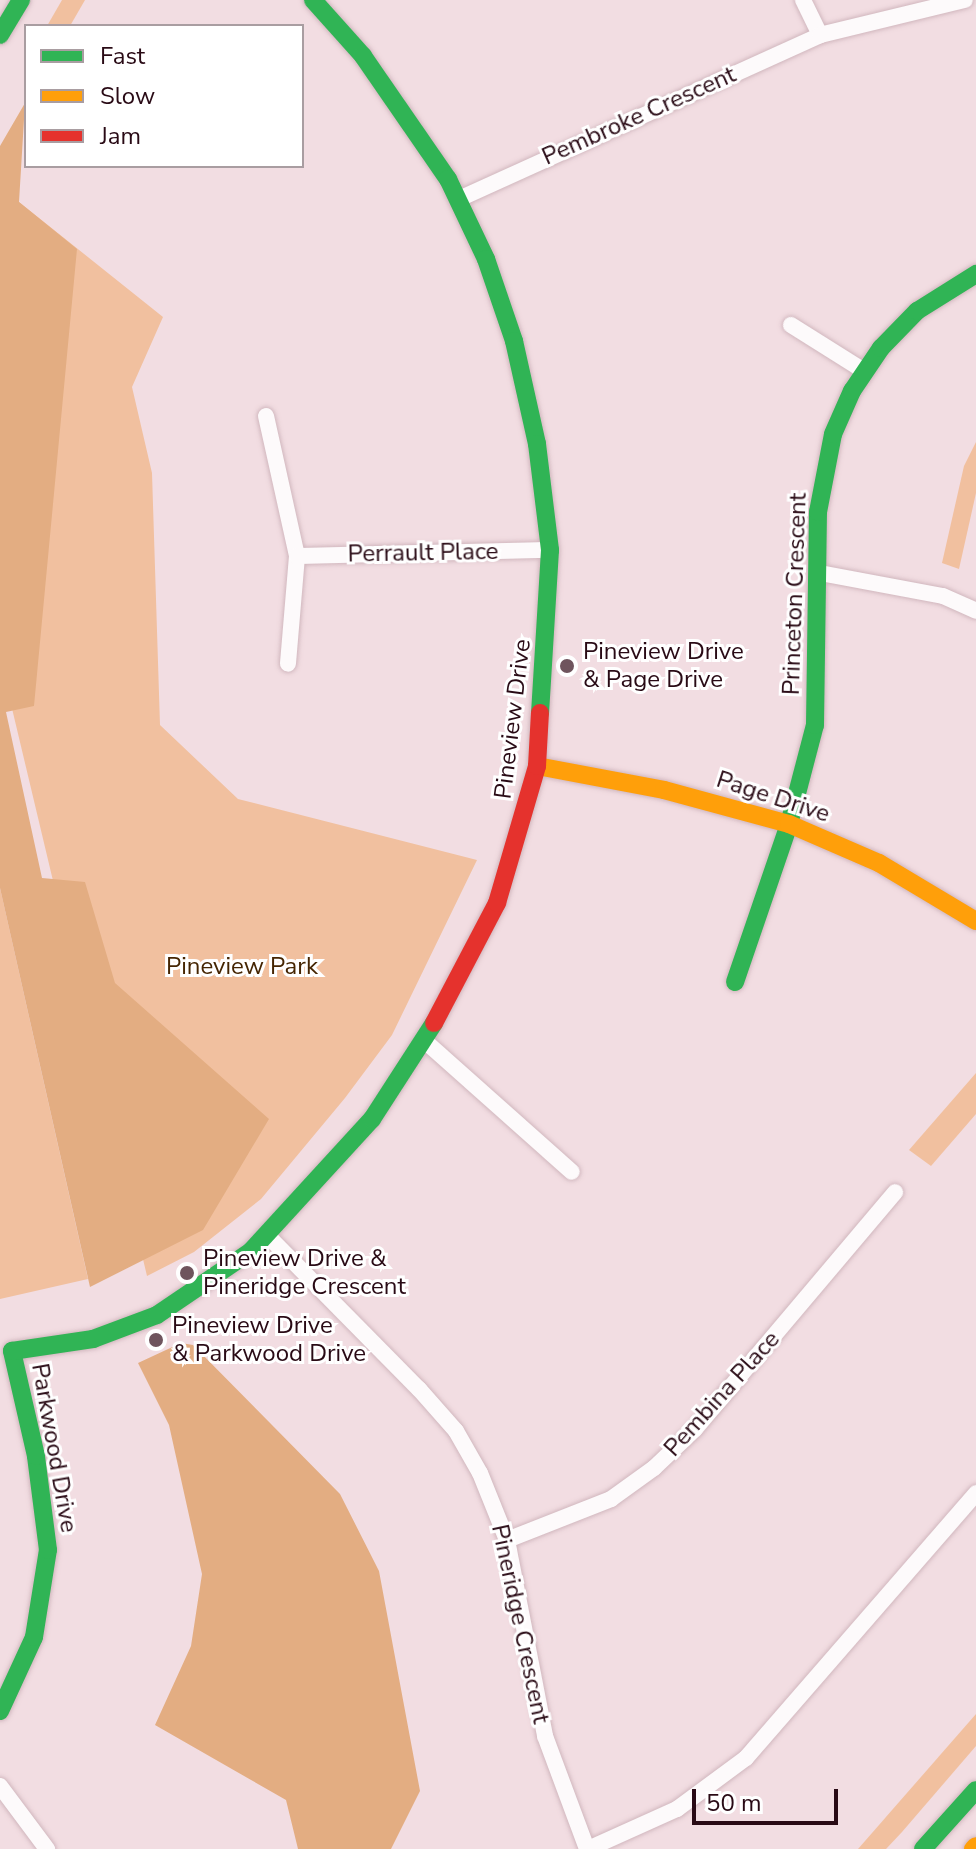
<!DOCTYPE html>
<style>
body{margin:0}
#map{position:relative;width:976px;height:1849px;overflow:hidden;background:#f2dde2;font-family:"Nunito Sans",sans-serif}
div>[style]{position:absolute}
.green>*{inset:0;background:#f1c09f}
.forest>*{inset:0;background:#e3ad82}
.roads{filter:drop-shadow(0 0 2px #d1b7be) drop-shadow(0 0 2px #d1b7be)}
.street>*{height:16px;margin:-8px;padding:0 8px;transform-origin:8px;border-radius:8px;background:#fdfafb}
.fast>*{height:18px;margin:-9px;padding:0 9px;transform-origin:9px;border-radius:9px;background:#30b455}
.slow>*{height:18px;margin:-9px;padding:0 9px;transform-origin:9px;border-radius:9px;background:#ff9f0a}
.jam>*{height:18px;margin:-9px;padding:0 9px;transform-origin:9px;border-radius:9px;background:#e5322d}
.dots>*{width:22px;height:22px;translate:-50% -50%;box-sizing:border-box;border:4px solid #fff;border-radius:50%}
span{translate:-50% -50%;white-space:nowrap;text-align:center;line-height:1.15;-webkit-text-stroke:6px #fff;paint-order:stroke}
.street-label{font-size:24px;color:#290a15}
.poi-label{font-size:24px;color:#290a15}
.left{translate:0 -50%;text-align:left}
.park-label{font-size:24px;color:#452502}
.legend{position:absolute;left:24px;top:24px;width:280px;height:144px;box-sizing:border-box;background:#fff;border:2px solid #a99da1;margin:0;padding:10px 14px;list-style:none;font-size:24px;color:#290a15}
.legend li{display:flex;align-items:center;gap:16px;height:40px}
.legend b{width:40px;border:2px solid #a99da1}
.scale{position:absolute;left:692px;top:1789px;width:146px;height:36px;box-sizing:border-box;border:4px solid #290a15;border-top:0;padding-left:10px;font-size:24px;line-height:28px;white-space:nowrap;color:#290a15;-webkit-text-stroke:6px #fff;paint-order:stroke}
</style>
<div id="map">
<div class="green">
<div style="clip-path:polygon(62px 0,85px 0,70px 26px,47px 26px)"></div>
<div style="clip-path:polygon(19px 202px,163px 317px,132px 387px,152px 473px,160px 725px,238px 799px,477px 860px,392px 1035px,345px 1098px,261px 1199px,194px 1252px,147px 1276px,0 658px,0 297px)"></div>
<div style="clip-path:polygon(976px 442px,976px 493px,959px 569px,942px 563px,964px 466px)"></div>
<div style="clip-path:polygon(0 888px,88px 1279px,0 1299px)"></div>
<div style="clip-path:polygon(976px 1073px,976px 1114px,931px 1166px,909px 1150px)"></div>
<div style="clip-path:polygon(976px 1714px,976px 1746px,902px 1832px,886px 1849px,858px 1849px)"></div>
</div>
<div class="forest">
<div style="clip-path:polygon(25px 103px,19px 202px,77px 249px,34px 706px,6px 712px,42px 878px,85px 882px,115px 983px,269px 1119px,203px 1230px,90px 1287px,0 888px,0 146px)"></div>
<div style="clip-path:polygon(181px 1343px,193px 1345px,340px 1494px,379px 1571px,420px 1791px,391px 1849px,298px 1849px,286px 1800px,155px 1725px,191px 1646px,202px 1574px,169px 1425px,138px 1363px)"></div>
</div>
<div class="roads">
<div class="street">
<div style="left:803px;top:0;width:39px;rotate:64deg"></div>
<div style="left:459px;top:199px;width:397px;rotate:-24.4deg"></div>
<div style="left:820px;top:35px;width:149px;rotate:-13.6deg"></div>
<div style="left:791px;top:325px;width:86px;rotate:32.2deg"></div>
<div style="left:266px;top:416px;width:143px;rotate:77.5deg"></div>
<div style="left:297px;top:556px;width:108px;rotate:94.8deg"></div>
<div style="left:297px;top:556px;width:253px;rotate:-1.4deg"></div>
<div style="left:820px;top:573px;width:125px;rotate:10.6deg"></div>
<div style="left:943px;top:596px;width:36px;rotate:24deg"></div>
<div style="left:426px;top:1042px;width:195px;rotate:41.7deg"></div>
<div style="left:268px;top:1236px;width:215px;rotate:45.4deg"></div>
<div style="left:419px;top:1389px;width:56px;rotate:48.6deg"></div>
<div style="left:456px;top:1431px;width:48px;rotate:60.3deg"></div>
<div style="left:480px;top:1473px;width:72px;rotate:68.1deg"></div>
<div style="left:507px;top:1540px;width:200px;rotate:79deg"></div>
<div style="left:545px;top:1736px;width:121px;rotate:69.6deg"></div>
<div style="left:507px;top:1540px;width:112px;rotate:-21.5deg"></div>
<div style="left:611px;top:1499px;width:53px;rotate:-35.8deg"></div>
<div style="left:654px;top:1468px;width:57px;rotate:-43.6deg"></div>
<div style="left:695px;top:1429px;width:310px;rotate:-49.8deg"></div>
<div style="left:0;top:1786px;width:79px;rotate:53.3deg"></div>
<div style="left:588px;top:1849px;width:98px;rotate:-24.2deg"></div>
<div style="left:677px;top:1809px;width:86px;rotate:-36.5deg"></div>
<div style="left:746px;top:1758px;width:351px;rotate:-49deg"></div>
</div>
<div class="fast">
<div style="left:313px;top:0;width:75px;rotate:48.2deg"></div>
<div style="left:363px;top:56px;width:150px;rotate:55.4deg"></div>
<div style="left:448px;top:179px;width:89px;rotate:64.6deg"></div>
<div style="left:486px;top:259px;width:87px;rotate:71.1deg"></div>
<div style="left:514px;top:341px;width:106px;rotate:77.4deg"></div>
<div style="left:537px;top:444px;width:107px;rotate:83deg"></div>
<div style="left:550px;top:550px;width:163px;rotate:93.5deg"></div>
<div style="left:0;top:35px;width:41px;rotate:-59deg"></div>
<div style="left:735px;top:982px;width:167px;rotate:-71.1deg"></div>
<div style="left:789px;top:824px;width:102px;rotate:-75.3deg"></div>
<div style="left:815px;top:725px;width:213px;rotate:-89.2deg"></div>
<div style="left:818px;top:512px;width:79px;rotate:-79.1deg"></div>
<div style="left:833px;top:434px;width:47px;rotate:-66.2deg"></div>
<div style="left:852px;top:391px;width:52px;rotate:-56deg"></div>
<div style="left:881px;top:348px;width:52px;rotate:-45.8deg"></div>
<div style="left:917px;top:311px;width:70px;rotate:-32.1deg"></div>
<div style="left:0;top:1711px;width:81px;rotate:-65.3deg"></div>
<div style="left:34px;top:1637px;width:88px;rotate:-80.9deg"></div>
<div style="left:48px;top:1550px;width:95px;rotate:-97.3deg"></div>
<div style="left:36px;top:1456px;width:108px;rotate:-102.9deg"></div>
<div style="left:12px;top:1351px;width:82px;rotate:-8.4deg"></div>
<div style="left:93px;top:1339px;width:68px;rotate:-20.6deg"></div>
<div style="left:157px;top:1315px;width:114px;rotate:-34.2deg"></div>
<div style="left:251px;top:1251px;width:179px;rotate:-47.5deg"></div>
<div style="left:372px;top:1119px;width:114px;rotate:-57.1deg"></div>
<div style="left:923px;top:1849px;width:79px;rotate:-48.1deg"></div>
</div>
<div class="slow">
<div style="left:537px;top:766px;width:129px;rotate:10.7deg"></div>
<div style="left:664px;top:790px;width:130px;rotate:15.2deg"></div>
<div style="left:789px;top:824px;width:98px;rotate:23.4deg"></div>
<div style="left:879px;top:863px;width:113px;rotate:30.9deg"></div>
<div style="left:973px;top:1849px;width:4px;rotate:-45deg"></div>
</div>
<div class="jam">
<div style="left:434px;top:1023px;width:136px;rotate:-62.3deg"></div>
<div style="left:497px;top:903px;width:143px;rotate:-73.7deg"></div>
<div style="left:537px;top:766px;width:53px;rotate:-86.8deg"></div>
</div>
</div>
<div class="dots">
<div style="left:567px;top:666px;background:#6f545d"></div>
<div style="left:187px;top:1273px;background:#6f545d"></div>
<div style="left:156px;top:1340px;background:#6f545d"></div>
</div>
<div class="street-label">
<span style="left:639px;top:116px;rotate:-24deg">Pembroke Crescent</span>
<span style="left:423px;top:553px;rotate:-1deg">Perrault Place</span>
<span style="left:795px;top:594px;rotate:-88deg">Princeton Crescent</span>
<span style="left:513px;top:719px;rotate:-83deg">Pineview Drive</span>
<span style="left:773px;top:797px;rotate:18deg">Page Drive</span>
<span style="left:722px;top:1394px;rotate:-48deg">Pembina Place</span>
<span style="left:54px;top:1448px;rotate:80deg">Parkwood Drive</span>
<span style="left:520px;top:1624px;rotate:78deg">Pineridge Crescent</span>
</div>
<div class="poi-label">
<span class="left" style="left:583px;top:666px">Pineview Drive<br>&amp; Page Drive</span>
<span class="left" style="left:203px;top:1273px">Pineview Drive &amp;<br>Pineridge Crescent</span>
<span class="left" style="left:172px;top:1340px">Pineview Drive<br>&amp; Parkwood Drive</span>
</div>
<div class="park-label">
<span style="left:242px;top:967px">Pineview Park</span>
</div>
<ul class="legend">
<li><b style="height:10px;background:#30b455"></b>Fast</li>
<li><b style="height:10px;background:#ff9f0a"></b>Slow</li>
<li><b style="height:10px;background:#e5322d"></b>Jam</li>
</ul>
<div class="scale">50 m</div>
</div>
